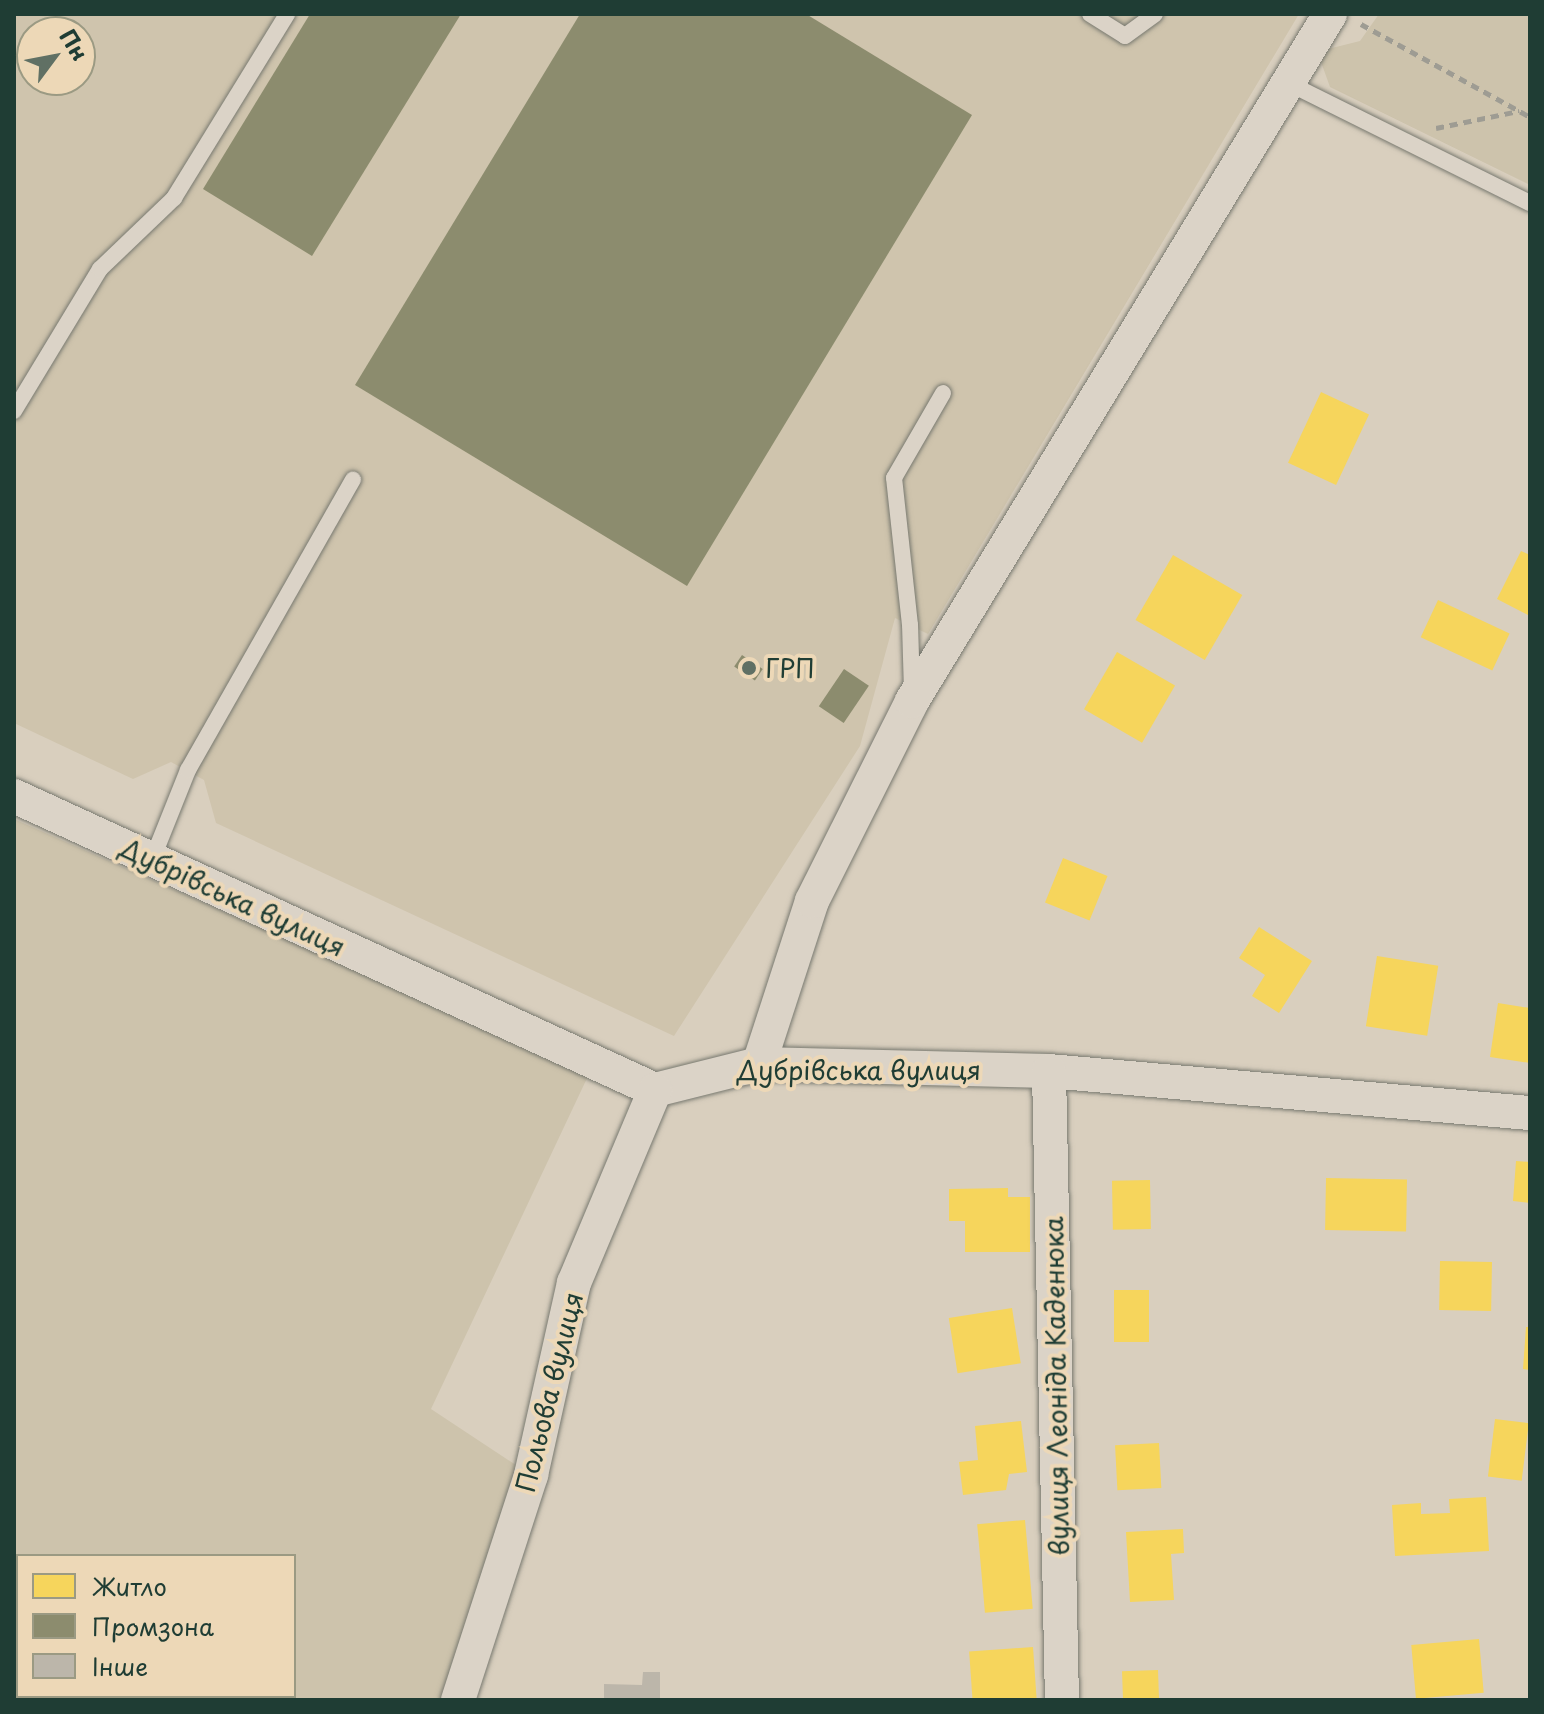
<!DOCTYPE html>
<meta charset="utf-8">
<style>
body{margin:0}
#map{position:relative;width:1544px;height:1714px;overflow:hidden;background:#d9cfbe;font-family:"Playpen Sans",sans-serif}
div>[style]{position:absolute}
.built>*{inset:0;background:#cfc4ad}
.green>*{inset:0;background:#cdc3ac}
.homes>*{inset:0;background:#f6d55c;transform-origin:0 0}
.industry>*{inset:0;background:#8c8c6e;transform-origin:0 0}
.building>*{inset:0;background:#bcb6aa}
.path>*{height:5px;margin-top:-2.5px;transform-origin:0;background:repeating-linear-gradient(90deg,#9e9c93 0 8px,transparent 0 14px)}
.roads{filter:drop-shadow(0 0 2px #787970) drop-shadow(0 0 2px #787970)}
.service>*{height:16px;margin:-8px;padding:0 8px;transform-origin:8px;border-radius:8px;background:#dbd3c7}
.minor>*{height:34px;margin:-17px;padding:0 17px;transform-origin:17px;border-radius:17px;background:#dbd3c7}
.dots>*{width:22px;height:22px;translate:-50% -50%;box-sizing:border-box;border:4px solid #edd8b7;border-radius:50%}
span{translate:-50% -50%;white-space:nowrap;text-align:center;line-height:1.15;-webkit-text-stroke:8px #edd8b7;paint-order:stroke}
.poi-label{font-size:26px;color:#1f3d34}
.left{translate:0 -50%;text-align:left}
.street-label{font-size:26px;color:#1f3d34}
.frame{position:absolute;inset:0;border:16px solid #1f3d34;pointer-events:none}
.legend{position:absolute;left:16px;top:1554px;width:280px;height:144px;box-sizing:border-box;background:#edd8b7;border:2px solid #9b9a83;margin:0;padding:10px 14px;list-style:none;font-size:24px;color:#1f3d34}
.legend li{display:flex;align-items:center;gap:16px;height:40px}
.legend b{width:40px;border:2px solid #9b9a83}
.north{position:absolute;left:16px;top:16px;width:80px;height:80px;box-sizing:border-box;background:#edd8b7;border:2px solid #9b9a83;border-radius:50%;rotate:58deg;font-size:22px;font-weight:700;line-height:32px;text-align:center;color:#1f3d34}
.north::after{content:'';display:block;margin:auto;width:28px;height:36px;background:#607064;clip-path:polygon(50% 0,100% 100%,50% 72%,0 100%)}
</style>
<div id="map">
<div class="built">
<div style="clip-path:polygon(evenodd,14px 14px,1299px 14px,928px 634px,895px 618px,860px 746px,674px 1036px,216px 823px,204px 780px,171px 762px,133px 779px,14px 723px,14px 14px,32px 32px,80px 32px,80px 80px,32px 80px,32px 32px)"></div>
</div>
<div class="green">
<div style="clip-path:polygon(1379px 14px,1530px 14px,1530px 185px,1330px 87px,1321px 62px,1328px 49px,1360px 41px)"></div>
<div style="clip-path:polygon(evenodd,14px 819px,589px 1074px,431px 1409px,531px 1475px,458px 1700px,14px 1700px,14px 819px,18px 1556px,294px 1556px,294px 1696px,18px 1696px,18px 1556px)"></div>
</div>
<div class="homes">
<div style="left:1321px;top:392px;width:53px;height:78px;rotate:25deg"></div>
<div style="clip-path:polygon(1521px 551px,1530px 555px,1530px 616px,1497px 599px)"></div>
<div style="left:1173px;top:555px;width:80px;height:75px;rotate:30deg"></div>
<div style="left:1438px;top:600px;width:79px;height:41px;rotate:25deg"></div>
<div style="left:1117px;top:652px;width:67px;height:66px;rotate:30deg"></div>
<div style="left:1063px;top:858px;width:48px;height:48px;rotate:22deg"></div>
<div style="clip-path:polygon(1259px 927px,1312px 961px,1279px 1013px,1252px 996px,1265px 975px,1239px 958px)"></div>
<div style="left:1377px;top:956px;width:62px;height:71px;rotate:9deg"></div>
<div style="clip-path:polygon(1498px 1003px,1530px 1008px,1530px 1063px,1490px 1057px)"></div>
<div style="clip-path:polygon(1516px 1161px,1530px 1162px,1530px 1203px,1513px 1201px)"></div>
<div style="left:1326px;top:1178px;width:81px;height:52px;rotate:1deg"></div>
<div style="left:1150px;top:1180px;width:49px;height:38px;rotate:89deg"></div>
<div style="clip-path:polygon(1008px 1188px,1008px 1197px,1030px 1197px,1030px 1252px,965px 1252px,965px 1221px,949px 1221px,949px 1189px)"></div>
<div style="left:1440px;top:1261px;width:52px;height:49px;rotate:1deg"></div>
<div style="left:1114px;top:1290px;width:35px;height:52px"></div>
<div style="left:1012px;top:1308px;width:56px;height:64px;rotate:81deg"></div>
<div style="clip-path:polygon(1526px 1327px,1530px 1327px,1530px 1370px,1523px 1369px)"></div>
<div style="left:1495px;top:1419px;width:34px;height:58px;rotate:7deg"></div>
<div style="clip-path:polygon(1021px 1421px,1027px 1472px,1009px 1474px,1006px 1490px,963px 1495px,959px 1462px,978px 1460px,975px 1426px)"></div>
<div style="left:1159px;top:1443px;width:45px;height:44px;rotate:87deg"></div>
<div style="clip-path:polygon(1486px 1497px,1489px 1551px,1395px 1556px,1392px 1505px,1421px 1503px,1421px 1514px,1450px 1513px,1449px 1499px)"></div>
<div style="left:1025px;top:1520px;width:89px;height:48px;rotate:85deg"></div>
<div style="clip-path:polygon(1183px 1529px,1184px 1553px,1171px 1554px,1174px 1600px,1130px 1602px,1126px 1532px)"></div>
<div style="left:1479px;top:1639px;width:54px;height:68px;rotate:85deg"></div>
<div style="left:1033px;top:1647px;width:53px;height:64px;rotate:86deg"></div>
<div style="left:1158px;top:1670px;width:30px;height:36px;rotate:88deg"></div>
</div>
<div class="industry">
<div style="clip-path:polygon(310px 14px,461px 14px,312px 256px,203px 189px)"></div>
<div style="clip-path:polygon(580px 14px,806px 14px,972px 115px,687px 586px,355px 385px)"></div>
<div style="left:742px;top:655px;width:25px;height:14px;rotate:34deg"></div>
<div style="left:844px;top:669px;width:30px;height:45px;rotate:34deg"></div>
</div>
<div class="building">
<div style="clip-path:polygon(643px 1672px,660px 1672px,660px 1700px,604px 1700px,604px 1684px,642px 1685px)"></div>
</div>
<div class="path">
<div style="left:1361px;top:24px;width:193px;rotate:28.8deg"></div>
<div style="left:1436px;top:128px;width:85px;rotate:-11.6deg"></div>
<div style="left:14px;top:1634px;width:4px;rotate:27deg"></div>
<div style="left:87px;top:1696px;width:5px;rotate:53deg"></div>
</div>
<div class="roads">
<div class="service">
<div style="left:1090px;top:14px;width:41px;rotate:32.2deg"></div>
<div style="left:1125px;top:36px;width:37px;rotate:-36deg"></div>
<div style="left:1286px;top:82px;width:272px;rotate:26.4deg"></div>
<div style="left:14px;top:411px;width:166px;rotate:-58.8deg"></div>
<div style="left:100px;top:269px;width:103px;rotate:-43.8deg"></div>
<div style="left:174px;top:198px;width:216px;rotate:-58.4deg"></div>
<div style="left:912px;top:691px;width:66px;rotate:-91.7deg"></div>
<div style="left:910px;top:625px;width:148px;rotate:-96.2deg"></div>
<div style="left:894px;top:478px;width:98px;rotate:-60deg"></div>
<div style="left:152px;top:860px;width:97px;rotate:-68.2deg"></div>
<div style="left:188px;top:770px;width:334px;rotate:-60.4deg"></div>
</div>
<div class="minor">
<div style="left:14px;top:796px;width:705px;rotate:24.64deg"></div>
<div style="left:655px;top:1090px;width:107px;rotate:-14deg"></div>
<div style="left:759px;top:1064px;width:290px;rotate:1.4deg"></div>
<div style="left:1049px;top:1071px;width:483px;rotate:5deg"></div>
<div style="left:759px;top:1064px;width:171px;rotate:-72deg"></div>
<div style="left:812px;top:901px;width:224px;rotate:-63.4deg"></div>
<div style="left:912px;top:701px;width:804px;rotate:-58.68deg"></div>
<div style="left:1049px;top:1071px;width:629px;rotate:88.82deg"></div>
<div style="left:458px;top:1700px;width:237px;rotate:-72deg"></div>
<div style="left:531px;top:1475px;width:197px;rotate:-77.4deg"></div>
<div style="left:574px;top:1283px;width:209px;rotate:-67.2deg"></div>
</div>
</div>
<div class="dots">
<div style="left:749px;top:668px;background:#607064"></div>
</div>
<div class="poi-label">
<span class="left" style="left:765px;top:668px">ГРП</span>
</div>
<div class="street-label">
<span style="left:233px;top:897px;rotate:25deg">Дубрівська вулиця</span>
<span style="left:859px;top:1070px">Дубрівська вулиця</span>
<span style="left:1056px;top:1386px;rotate:-91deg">вулиця Леоніда Каденюка</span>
<span style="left:549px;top:1392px;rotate:-76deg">Польова вулиця</span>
</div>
<div class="frame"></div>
<ul class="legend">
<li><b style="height:22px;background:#f6d55c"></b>Житло</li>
<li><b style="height:22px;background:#8c8c6e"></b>Промзона</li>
<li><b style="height:22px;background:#bcb6aa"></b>Інше</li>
</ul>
<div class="north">Пн</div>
</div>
